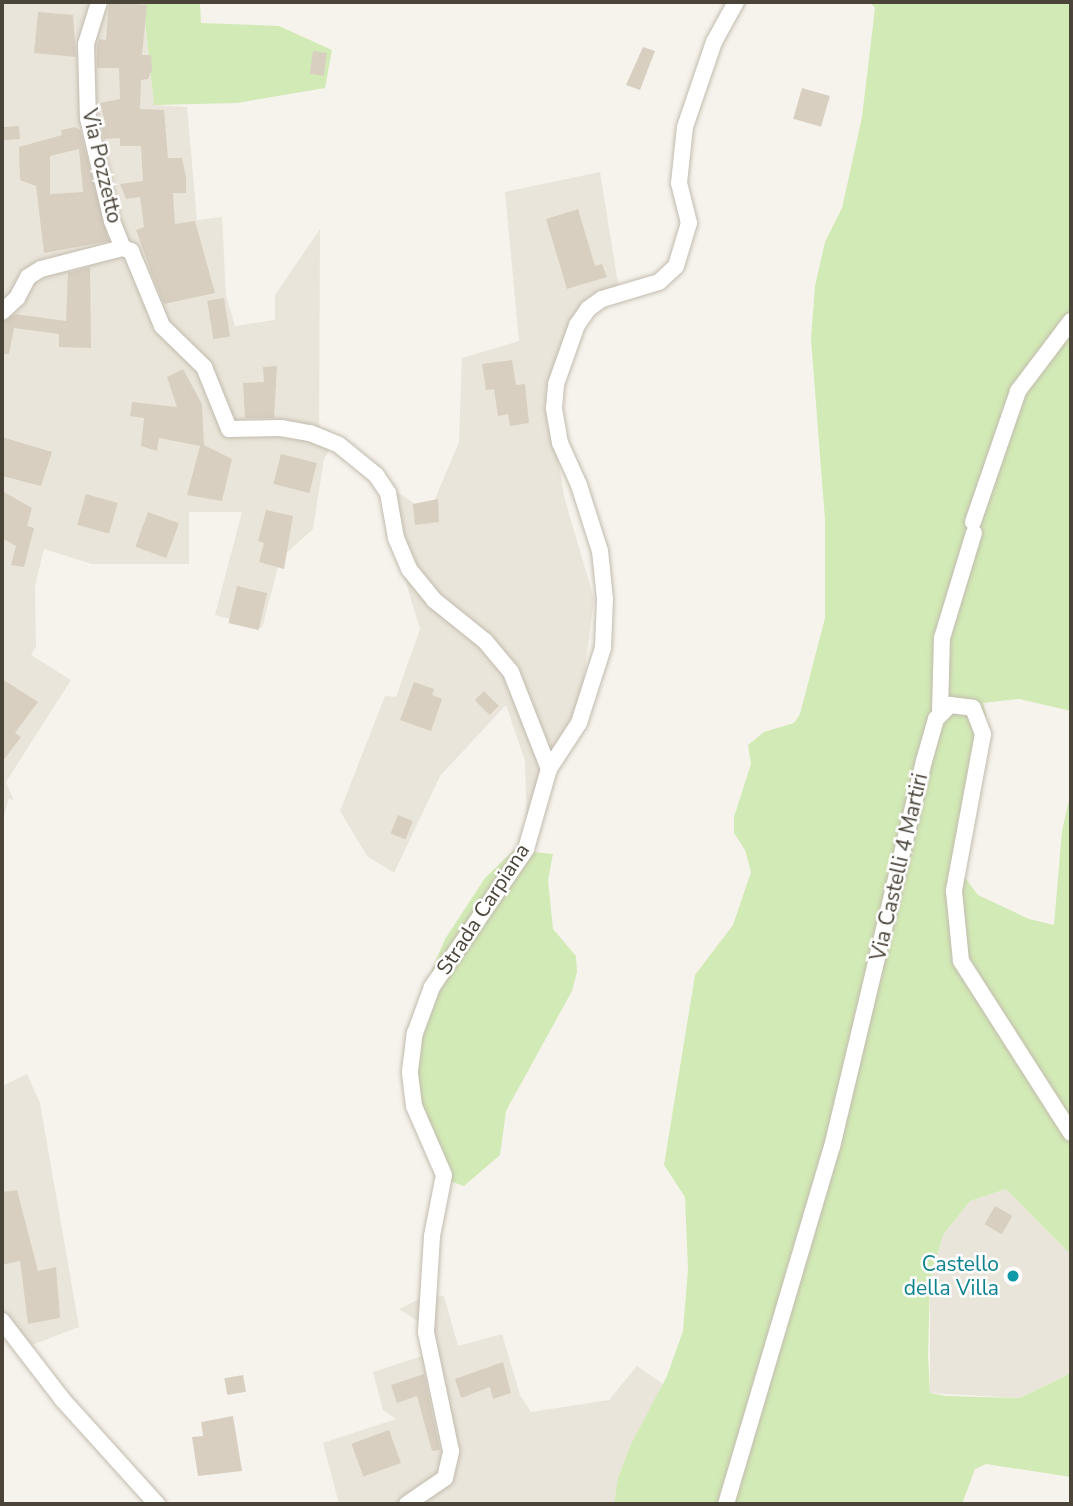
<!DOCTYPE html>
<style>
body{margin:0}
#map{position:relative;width:1073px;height:1506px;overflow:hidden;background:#f6f3ec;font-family:"Nunito Sans",sans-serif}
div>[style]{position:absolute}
.residential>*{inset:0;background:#eae5da}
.green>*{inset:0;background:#d2eab5}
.building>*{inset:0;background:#d8cfc1;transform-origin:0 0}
.roads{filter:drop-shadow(0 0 2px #c2bbae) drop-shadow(0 0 2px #c2bbae)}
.street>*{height:16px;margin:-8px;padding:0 8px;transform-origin:8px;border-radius:8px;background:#fff}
.dots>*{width:19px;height:19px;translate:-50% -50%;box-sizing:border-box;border:4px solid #fff;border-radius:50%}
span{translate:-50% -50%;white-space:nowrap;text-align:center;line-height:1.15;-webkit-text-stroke:5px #fff;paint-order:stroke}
.street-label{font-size:21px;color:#4b4439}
.culture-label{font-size:21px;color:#0d838f}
.right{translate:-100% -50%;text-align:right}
.frame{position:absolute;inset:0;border:4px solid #4b4439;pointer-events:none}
</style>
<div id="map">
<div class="residential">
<div style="clip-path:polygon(2px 2px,143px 2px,154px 105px,187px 107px,197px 220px,222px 217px,226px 295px,235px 326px,275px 320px,275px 295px,320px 229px,319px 435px,331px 447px,324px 459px,313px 529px,280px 559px,262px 628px,215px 615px,242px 512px,189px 512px,189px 564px,92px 564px,44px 549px,35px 586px,36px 647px,31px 655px,71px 680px,6px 782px,14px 801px,9px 798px,2px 824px)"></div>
<div style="clip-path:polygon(600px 172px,621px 302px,582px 309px,552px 420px,564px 496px,594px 599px,580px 708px,527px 827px,525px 761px,506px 705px,440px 776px,394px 873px,367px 856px,340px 811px,385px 696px,396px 697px,420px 629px,374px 477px,429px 513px,459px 442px,462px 358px,519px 341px,505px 192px)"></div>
<div style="clip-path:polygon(27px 1074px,40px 1103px,79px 1327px,19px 1350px,2px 1324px,2px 1086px)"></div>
<div style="clip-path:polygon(1006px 1189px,1071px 1255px,1071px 1373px,1020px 1398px,930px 1393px,930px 1282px,943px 1235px,970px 1201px)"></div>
<div style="clip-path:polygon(429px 1294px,429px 1298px,444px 1296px,458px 1346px,502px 1334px,520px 1395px,531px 1412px,609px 1400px,637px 1366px,663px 1384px,631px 1444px,618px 1478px,614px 1504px,339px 1504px,323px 1443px,396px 1419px,383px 1410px,373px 1372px,425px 1355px,422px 1324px,399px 1309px)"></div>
</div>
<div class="green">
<div style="clip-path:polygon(143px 2px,200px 2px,201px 23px,279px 26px,332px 50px,325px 88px,237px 103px,154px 105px)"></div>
<div style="clip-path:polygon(870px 2px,1071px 2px,1071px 711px,1019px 699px,983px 703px,986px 714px,956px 866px,978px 895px,1029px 919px,1054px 925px,1062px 831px,1071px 791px,1071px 1255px,1006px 1189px,970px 1201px,943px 1235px,930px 1282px,928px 1355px,930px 1393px,946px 1396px,1020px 1398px,1071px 1373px,1071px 1477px,986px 1464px,975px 1469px,962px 1504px,614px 1504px,618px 1478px,631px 1444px,667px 1376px,683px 1331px,688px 1269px,685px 1197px,664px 1165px,695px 975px,733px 925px,751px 872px,745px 850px,734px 833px,734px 817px,751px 764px,748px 745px,764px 732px,794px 723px,800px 714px,825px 618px,825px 520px,811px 339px,815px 286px,825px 242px,842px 208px,862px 117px,875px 8px)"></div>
<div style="clip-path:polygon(514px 850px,553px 854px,548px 880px,553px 929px,576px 956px,577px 972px,572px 991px,506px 1111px,500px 1155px,464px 1186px,441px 1178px,405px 1093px,403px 1055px,407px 1029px,445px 939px,485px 878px)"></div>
</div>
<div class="building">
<div style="clip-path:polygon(109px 2px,147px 5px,142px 55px,151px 55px,152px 70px,148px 79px,141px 80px,140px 109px,164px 110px,168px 158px,182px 158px,186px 177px,186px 193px,173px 193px,175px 224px,195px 221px,215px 293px,164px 304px,152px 274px,136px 230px,144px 227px,140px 197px,126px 199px,120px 184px,143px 181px,141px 146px,120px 146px,120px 138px,104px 139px,101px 127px,106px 126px,100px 103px,120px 99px,119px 68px,97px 68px,97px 45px,99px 39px,106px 40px)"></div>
<div style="clip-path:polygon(38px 12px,73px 15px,76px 57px,34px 53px)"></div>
<div style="clip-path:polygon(643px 47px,655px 51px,640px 90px,626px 85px)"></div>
<div style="left:313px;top:51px;width:14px;height:23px;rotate:8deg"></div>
<div style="left:802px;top:88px;width:29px;height:32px;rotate:16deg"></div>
<div style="left:19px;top:126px;width:13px;height:17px;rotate:86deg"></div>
<div style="clip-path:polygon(evenodd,75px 127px,80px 130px,109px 241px,44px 253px,36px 186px,20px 180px,19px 147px,62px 135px,61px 130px,75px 127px,79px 149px,83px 192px,50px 194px,50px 156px,79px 149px)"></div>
<div style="clip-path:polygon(578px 209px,595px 266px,602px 264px,607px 277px,567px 289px,546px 219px)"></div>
<div style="clip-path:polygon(90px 267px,91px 348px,59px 347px,59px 334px,14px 328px,9px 354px,2px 354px,2px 322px,15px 314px,66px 321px,68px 273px)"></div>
<div style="left:224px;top:298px;width:39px;height:17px;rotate:81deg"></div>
<div style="clip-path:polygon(512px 360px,516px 385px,525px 384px,529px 423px,510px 426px,508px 414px,498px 416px,494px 389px,486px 390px,482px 364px)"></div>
<div style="clip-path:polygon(277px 366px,274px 418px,245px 418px,243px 383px,264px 382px,263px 367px)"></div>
<div style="clip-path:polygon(183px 369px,202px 404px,204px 445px,232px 459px,222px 501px,187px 495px,200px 446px,159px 438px,157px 451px,141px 446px,144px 418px,130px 416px,132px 402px,177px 407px,167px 377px)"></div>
<div style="clip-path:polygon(2px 437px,52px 452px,41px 486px,2px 476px)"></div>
<div style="left:281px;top:454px;width:37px;height:31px;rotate:14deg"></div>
<div style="clip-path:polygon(2px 491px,32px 508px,27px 526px,34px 528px,24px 567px,11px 565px,16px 546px,2px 538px)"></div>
<div style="left:86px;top:494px;width:33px;height:32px;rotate:16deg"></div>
<div style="clip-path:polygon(438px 499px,439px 522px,415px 525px,413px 504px)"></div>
<div style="clip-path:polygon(266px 510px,293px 516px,284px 569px,259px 562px,264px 543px,258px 541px)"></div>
<div style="left:148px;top:512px;width:33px;height:37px;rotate:20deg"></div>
<div style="left:237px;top:586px;width:31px;height:38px;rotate:13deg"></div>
<div style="clip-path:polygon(2px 679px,38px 702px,15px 733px,21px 737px,2px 762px)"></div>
<div style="clip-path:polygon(414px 682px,434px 689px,432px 695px,442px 699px,431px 731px,400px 720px)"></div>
<div style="left:484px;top:691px;width:21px;height:13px;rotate:45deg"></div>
<div style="left:398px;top:815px;width:16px;height:20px;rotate:22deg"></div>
<div style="clip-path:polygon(17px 1190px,38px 1271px,56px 1267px,60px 1318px,28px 1324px,20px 1261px,2px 1265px,2px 1192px)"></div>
<div style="left:995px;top:1206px;width:20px;height:21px;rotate:30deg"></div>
<div style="clip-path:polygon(503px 1362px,511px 1393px,493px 1399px,490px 1387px,461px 1398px,455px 1379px)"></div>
<div style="clip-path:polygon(424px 1374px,440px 1450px,432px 1451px,417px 1396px,397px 1403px,391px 1385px)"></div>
<div style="left:243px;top:1375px;width:17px;height:19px;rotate:80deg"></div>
<div style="clip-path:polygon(233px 1416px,242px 1471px,198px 1476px,192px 1437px,203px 1436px,201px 1422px)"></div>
<div style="left:389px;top:1430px;width:35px;height:40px;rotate:70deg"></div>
</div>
<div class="roads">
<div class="street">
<div style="left:99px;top:2px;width:44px;rotate:107.2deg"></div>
<div style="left:86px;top:44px;width:74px;rotate:88.5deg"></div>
<div style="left:88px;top:118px;width:106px;rotate:76.9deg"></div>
<div style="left:112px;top:221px;width:29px;rotate:68deg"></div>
<div style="left:2px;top:312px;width:21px;rotate:-43deg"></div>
<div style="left:17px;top:298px;width:24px;rotate:-62deg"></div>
<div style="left:28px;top:277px;width:15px;rotate:-32deg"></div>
<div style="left:41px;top:269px;width:85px;rotate:-14.4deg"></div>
<div style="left:123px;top:248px;width:9px;rotate:21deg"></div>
<div style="left:131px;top:251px;width:81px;rotate:67.5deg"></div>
<div style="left:162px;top:326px;width:59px;rotate:44.3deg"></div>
<div style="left:204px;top:367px;width:67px;rotate:68deg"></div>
<div style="left:229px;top:429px;width:52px;rotate:-1.1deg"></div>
<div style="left:281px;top:428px;width:29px;rotate:10deg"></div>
<div style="left:310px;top:433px;width:31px;rotate:22deg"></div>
<div style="left:339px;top:445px;width:48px;rotate:39deg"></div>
<div style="left:376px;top:475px;width:22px;rotate:56deg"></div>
<div style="left:388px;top:493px;width:46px;rotate:79.9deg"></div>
<div style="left:396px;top:538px;width:34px;rotate:67deg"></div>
<div style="left:409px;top:569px;width:40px;rotate:51deg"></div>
<div style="left:434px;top:600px;width:65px;rotate:38.8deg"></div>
<div style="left:485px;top:641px;width:40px;rotate:50deg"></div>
<div style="left:511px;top:672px;width:104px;rotate:68.6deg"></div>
<div style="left:973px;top:522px;width:139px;rotate:-71deg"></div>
<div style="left:1018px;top:391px;width:88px;rotate:-52.9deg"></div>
<div style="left:940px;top:712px;width:74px;rotate:-88.5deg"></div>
<div style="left:942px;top:638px;width:110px;rotate:-73.1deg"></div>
<div style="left:2px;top:1321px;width:98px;rotate:52.4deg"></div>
<div style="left:62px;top:1399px;width:142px;rotate:47.9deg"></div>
<div style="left:407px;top:1504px;width:46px;rotate:-34.4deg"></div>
<div style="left:445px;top:1478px;width:28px;rotate:-77deg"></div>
<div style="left:451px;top:1451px;width:122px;rotate:-101.9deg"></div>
<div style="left:426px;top:1332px;width:96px;rotate:-86.4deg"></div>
<div style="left:432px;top:1236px;width:62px;rotate:-78.9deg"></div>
<div style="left:444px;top:1175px;width:75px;rotate:-113.5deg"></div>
<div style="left:414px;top:1106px;width:35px;rotate:-97deg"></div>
<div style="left:410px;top:1071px;width:38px;rotate:-83deg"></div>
<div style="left:415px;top:1033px;width:49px;rotate:-69.7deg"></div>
<div style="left:432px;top:987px;width:167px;rotate:-55.7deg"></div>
<div style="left:526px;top:849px;width:83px;rotate:-74deg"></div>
<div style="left:549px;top:769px;width:55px;rotate:-56.9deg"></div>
<div style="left:579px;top:723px;width:79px;rotate:-72.3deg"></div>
<div style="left:603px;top:648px;width:49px;rotate:-87.7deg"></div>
<div style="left:605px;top:599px;width:48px;rotate:-95.9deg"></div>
<div style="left:600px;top:551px;width:69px;rotate:-107.7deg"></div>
<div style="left:579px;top:485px;width:46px;rotate:-114.3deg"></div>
<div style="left:560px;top:443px;width:36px;rotate:-100deg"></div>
<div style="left:554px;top:408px;width:24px;rotate:-85deg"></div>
<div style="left:556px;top:384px;width:63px;rotate:-70.4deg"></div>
<div style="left:577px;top:325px;width:19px;rotate:-55deg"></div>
<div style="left:588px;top:309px;width:17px;rotate:-36deg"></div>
<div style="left:602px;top:299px;width:59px;rotate:-16.6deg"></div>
<div style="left:659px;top:282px;width:23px;rotate:-43deg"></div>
<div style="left:676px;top:266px;width:45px;rotate:-73.2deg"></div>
<div style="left:689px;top:223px;width:41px;rotate:-104deg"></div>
<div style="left:679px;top:183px;width:56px;rotate:-83.9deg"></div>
<div style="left:685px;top:127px;width:90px;rotate:-71.2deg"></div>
<div style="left:714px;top:42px;width:46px;rotate:-61.2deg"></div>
<div style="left:726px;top:1504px;width:372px;rotate:-73.5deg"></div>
<div style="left:832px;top:1147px;width:397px;rotate:-76.6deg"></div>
<div style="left:924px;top:761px;width:44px;rotate:-74.1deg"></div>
<div style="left:936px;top:719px;width:20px;rotate:-45deg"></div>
<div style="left:950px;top:705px;width:23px;rotate:7deg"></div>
<div style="left:973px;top:708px;width:28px;rotate:69deg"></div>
<div style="left:983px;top:734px;width:160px;rotate:100.5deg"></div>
<div style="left:954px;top:891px;width:70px;rotate:84.3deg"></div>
<div style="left:961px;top:961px;width:204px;rotate:57.4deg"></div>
</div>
</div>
<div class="dots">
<div style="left:1013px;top:1276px;background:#0f9aa8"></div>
</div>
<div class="street-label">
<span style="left:102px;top:166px;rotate:77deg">Via Pozzetto</span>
<span style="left:899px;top:867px;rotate:-77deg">Via Castelli 4 Martiri</span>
<span style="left:483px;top:909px;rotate:-57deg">Strada Carpiana</span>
</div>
<div class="culture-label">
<span class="right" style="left:999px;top:1276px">Castello<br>della Villa</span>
</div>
<div class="frame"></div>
</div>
